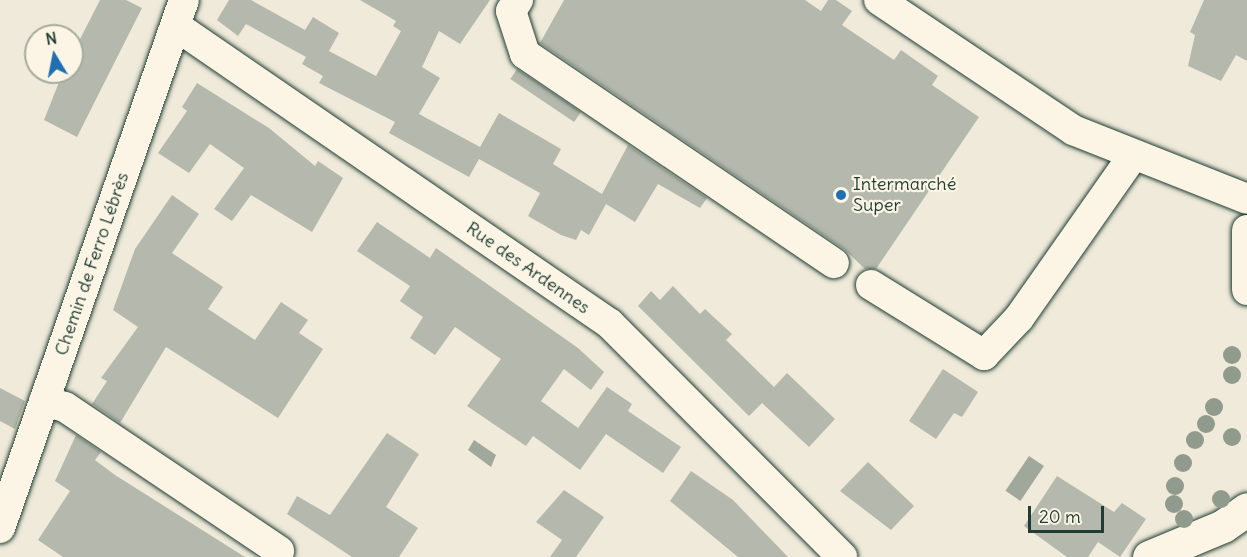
<!DOCTYPE html>
<meta charset="utf-8">
<style>
body{margin:0}
#map{position:relative;width:1247px;height:557px;overflow:hidden;background:#efeada;font-family:Delius,sans-serif}
div>[style]{position:absolute}
.water>*{inset:0;background:#9fa89a;transform-origin:0 0}
.building>*{inset:0;background:#b5b9ad;transform-origin:0 0}
.roads{filter:drop-shadow(0 0 2px #1f3d34) drop-shadow(0 0 2px #1f3d34)}
.minor>*{height:30px;margin:-15px;padding:0 15px;transform-origin:15px;border-radius:15px;background:#fcf5e5}
.major>*{height:33px;margin:-16.5px;padding:0 16.5px;transform-origin:16.5px;border-radius:16.5px;background:#fcf5e5}
.trees>*{width:18px;height:18px;margin:-9px;border-radius:50%;background:#909b8e}
.dots>*{width:16px;height:16px;translate:-50% -50%;box-sizing:border-box;border:3px solid #fcf5e5;border-radius:50%}
span{translate:-50% -50%;white-space:nowrap;text-align:center;line-height:1.15;-webkit-text-stroke:4.5px #fcf5e5;paint-order:stroke}
.poi-label{font-size:18px;color:#1f3d34}
.left{translate:0 -50%;text-align:left}
.street-label{font-size:18px;color:#1f3d34}
.north{position:absolute;left:24px;top:24px;width:60px;height:60px;box-sizing:border-box;background:#fcf5e5;border:2px solid #a4ab9e;border-radius:50%;rotate:350deg;font-size:16px;font-weight:700;line-height:24px;text-align:center;color:#1f3d34}
.north::after{content:'';display:block;margin:auto;width:21px;height:27px;background:#1f6fb2;clip-path:polygon(50% 0,100% 100%,50% 72%,0 100%)}
.scale{position:absolute;left:1028px;top:506px;width:76px;height:27px;box-sizing:border-box;border:3px solid #1f3d34;border-top:0;padding-left:8px;font-size:18px;line-height:21px;white-space:nowrap;color:#1f3d34;-webkit-text-stroke:4px #fcf5e5;paint-order:stroke}
</style>
<div id="map">
<div class="water">
<div style="clip-path:polygon(474px 440px,496px 455px,491px 467px,468px 450px)"></div>
<div style="left:1029px;top:456px;width:18px;height:42px;rotate:34deg"></div>
</div>
<div class="building">
<div style="clip-path:polygon(100px 0,126px 0,142px 8px,77px 137px,44px 120px,63px 72px,72px 72px,72px 55px)"></div>
<div style="clip-path:polygon(229px 0,251px 0,305px 30px,313px 17px,339px 33px,329px 51px,376px 76px,401px 31px,393px 26px,396px 21px,360px 0,490px 0,460px 44px,439px 31px,422px 67px,440px 78px,419px 114px,480px 147px,499px 113px,561px 149px,553px 164px,602px 194px,628px 145px,707px 198px,700px 208px,658px 184px,635px 222px,606px 204px,589px 235px,581px 230px,576px 240px,561px 235px,528px 216px,540px 193px,479px 159px,469px 177px,389px 133px,395px 122px,319px 83px,323px 76px,302px 64px,306px 57px,246px 24px,238px 36px,217px 20px)"></div>
<div style="clip-path:polygon(564px 0,805px 0,821px 11px,828px 0,836px 0,852px 11px,842px 25px,894px 60px,901px 50px,938px 76px,932px 85px,979px 117px,876px 269px,865px 269px,844px 249px,540px 43px)"></div>
<div style="clip-path:polygon(1204px 0,1247px 0,1247px 61px,1236px 55px,1221px 81px,1188px 66px,1195px 35px,1190px 32px)"></div>
<div style="left:517px;top:69px;width:77px;height:12px;rotate:34deg"></div>
<div style="clip-path:polygon(197px 83px,269px 128px,315px 166px,318px 161px,343px 178px,312px 232px,251px 195px,232px 221px,214px 209px,244px 168px,210px 144px,189px 173px,158px 153px,187px 111px,182px 107px)"></div>
<div style="clip-path:polygon(172px 195px,199px 214px,172px 253px,223px 287px,208px 309px,255px 340px,281px 302px,308px 320px,299px 333px,323px 349px,278px 418px,166px 347px,120px 423px,92px 404px,107px 381px,101px 378px,138px 327px,113px 310px,135px 249px)"></div>
<div style="clip-path:polygon(377px 222px,430px 258px,436px 248px,578px 348px,604px 372px,591px 390px,564px 369px,541px 401px,578px 428px,607px 387px,632px 404px,628px 411px,681px 447px,663px 473px,606px 434px,580px 470px,533px 436px,526px 446px,467px 406px,501px 359px,455px 327px,435px 355px,410px 338px,423px 317px,400px 301px,410px 286px,357px 251px)"></div>
<div style="clip-path:polygon(673px 286px,700px 314px,705px 309px,732px 334px,726px 340px,774px 387px,787px 373px,835px 419px,809px 447px,762px 403px,749px 416px,638px 306px,651px 291px,660px 300px)"></div>
<div style="clip-path:polygon(943px 369px,978px 392px,962px 417px,954px 413px,936px 439px,909px 421px)"></div>
<div style="clip-path:polygon(0 388px,25px 401px,15px 429px,0 421px)"></div>
<div style="clip-path:polygon(387px 433px,419px 454px,386px 507px,418px 528px,399px 557px,352px 557px,287px 514px,297px 496px,330px 515px)"></div>
<div style="clip-path:polygon(76px 435px,101px 452px,95px 460px,115px 475px,245px 557px,63px 557px,38px 540px,70px 491px,55px 481px)"></div>
<div style="clip-path:polygon(868px 462px,914px 506px,891px 530px,840px 491px)"></div>
<div style="clip-path:polygon(691px 471px,733px 500px,788px 557px,738px 557px,670px 501px)"></div>
<div style="clip-path:polygon(1057px 476px,1114px 512px,1122px 503px,1146px 519px,1120px 557px,1098px 542px,1088px 557px,1067px 557px,1024px 526px)"></div>
<div style="clip-path:polygon(564px 490px,604px 517px,576px 557px,550px 557px,562px 540px,536px 522px)"></div>
</div>
<div class="roads">
<div class="minor">
<div style="left:518px;top:0;width:13px;rotate:122deg"></div>
<div style="left:511px;top:11px;width:45px;rotate:72deg"></div>
<div style="left:525px;top:54px;width:373px;rotate:34.1deg"></div>
<div style="left:879px;top:0;width:234px;rotate:33.8deg"></div>
<div style="left:1073px;top:130px;width:187px;rotate:21.6deg"></div>
<div style="left:176px;top:26px;width:526px;rotate:34.47deg"></div>
<div style="left:610px;top:324px;width:329px;rotate:45.1deg"></div>
<div style="left:1247px;top:230px;width:60px;rotate:90deg"></div>
<div style="left:871px;top:285px;width:133px;rotate:31.8deg"></div>
<div style="left:984px;top:355px;width:51px;rotate:-46.6deg"></div>
<div style="left:1019px;top:318px;width:198px;rotate:-54.9deg"></div>
<div style="left:44px;top:401px;width:22px;rotate:16deg"></div>
<div style="left:65px;top:407px;width:258px;rotate:33.9deg"></div>
<div style="left:0;top:528px;width:559px;rotate:-70.79deg"></div>
</div>
<div class="major">
<div style="left:1149px;top:557px;width:80px;rotate:-22.7deg"></div>
<div style="left:1223px;top:526px;width:29px;rotate:-35deg"></div>
</div>
</div>
<div class="trees">
<div style="left:1232px;top:355px"></div>
<div style="left:1232px;top:375px"></div>
<div style="left:1214px;top:407px"></div>
<div style="left:1206px;top:424px"></div>
<div style="left:1232px;top:437px"></div>
<div style="left:1195px;top:440px"></div>
<div style="left:1183px;top:463px"></div>
<div style="left:1175px;top:486px"></div>
<div style="left:1221px;top:499px"></div>
<div style="left:1174px;top:504px"></div>
<div style="left:1184px;top:519px"></div>
</div>
<div class="dots">
<div style="left:841px;top:195px;background:#1f6fb2"></div>
</div>
<div class="poi-label">
<span class="left" style="left:853px;top:195px">Intermarché<br>Super</span>
</div>
<div class="street-label">
<span style="left:92px;top:264px;rotate:-71deg">Chemin de Ferro Lébrès</span>
<span style="left:528px;top:268px;rotate:35deg">Rue des Ardennes</span>
</div>
<div class="north">N</div>
<div class="scale">20 m</div>
</div>
